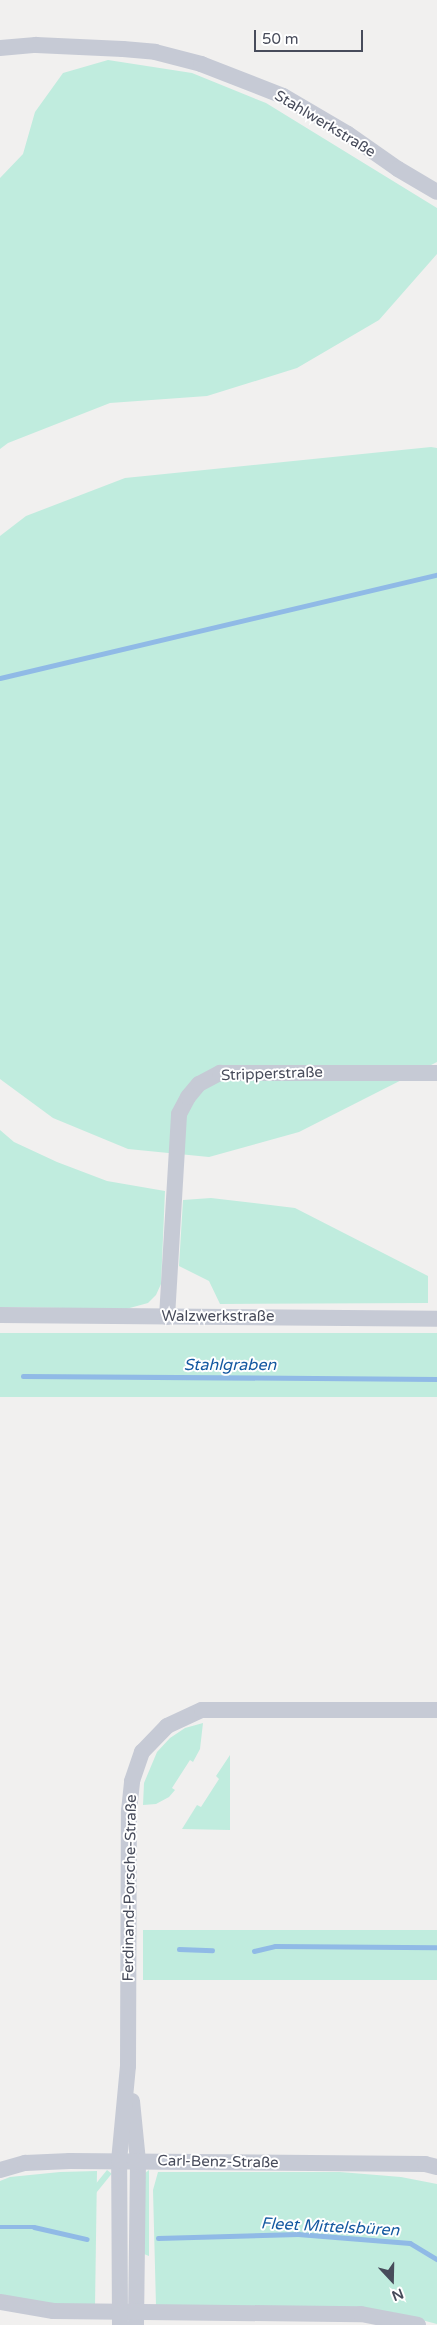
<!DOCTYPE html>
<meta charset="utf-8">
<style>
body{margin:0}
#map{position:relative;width:437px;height:2325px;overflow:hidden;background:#f1f0ef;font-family:"Varela Round",sans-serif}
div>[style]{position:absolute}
.green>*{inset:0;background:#c0ecde;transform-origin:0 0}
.stream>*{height:4.5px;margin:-2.25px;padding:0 2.25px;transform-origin:2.25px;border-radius:2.25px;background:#90bae6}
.minor>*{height:16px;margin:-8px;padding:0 8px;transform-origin:8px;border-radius:8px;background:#c6cad5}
span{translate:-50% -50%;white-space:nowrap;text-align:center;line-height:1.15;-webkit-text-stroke:4px #fff;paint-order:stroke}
.street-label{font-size:15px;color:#484c5b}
.water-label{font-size:16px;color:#1559a1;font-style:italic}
.north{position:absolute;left:367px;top:2255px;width:50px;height:50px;-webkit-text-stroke:4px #fff;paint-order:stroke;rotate:159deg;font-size:14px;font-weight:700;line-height:20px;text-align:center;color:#484c5b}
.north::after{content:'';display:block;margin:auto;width:18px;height:22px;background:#484c5b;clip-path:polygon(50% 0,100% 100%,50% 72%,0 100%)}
.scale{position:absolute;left:254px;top:30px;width:109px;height:22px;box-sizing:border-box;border:2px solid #484c5b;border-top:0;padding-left:6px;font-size:15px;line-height:18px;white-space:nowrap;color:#484c5b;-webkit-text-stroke:4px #fff;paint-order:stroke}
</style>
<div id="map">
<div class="green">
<div style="clip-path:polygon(108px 60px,192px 73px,266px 103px,437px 208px,437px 254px,379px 320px,297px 368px,207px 396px,110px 403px,8px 443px,0 449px,0 178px,23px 154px,35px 112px,63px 73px)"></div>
<div style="clip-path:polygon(431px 447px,437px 448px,437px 1062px,299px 1132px,209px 1157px,128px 1149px,53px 1118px,0 1079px,0 536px,26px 516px,125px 478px)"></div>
<div style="clip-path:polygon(0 1130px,14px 1142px,57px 1162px,107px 1181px,165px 1191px,161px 1284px,156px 1295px,148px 1303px,126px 1309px,0 1307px)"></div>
<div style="clip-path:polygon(211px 1198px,295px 1208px,428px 1276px,428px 1303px,220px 1304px,209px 1281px,179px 1266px,183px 1200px)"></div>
<div style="left:0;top:1333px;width:437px;height:64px"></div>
<div style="clip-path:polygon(203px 1723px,200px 1749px,193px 1762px,190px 1760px,172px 1788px,175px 1790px,169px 1797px,156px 1804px,143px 1805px,144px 1783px,157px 1752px,170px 1738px,185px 1728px)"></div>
<div style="clip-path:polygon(230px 1755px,230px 1830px,182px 1829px,197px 1805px,201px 1807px,219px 1779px,216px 1776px)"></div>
<div style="left:143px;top:1930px;width:294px;height:50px"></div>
<div style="left:107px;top:2170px;width:6px;height:137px;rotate:39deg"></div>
<div style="clip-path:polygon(149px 2170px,149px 2256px,144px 2254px,145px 2173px)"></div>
<div style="clip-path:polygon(97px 2171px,95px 2306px,40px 2305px,0 2298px,0 2181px,10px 2177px,60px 2172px)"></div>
<div style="clip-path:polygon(158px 2172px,340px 2172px,401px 2177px,437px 2184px,437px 2324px,391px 2312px,156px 2306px,153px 2190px)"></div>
</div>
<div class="stream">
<div style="left:0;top:678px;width:449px;rotate:-13.3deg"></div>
<div style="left:23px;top:1376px;width:414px;rotate:0.4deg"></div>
<div style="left:179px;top:1949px;width:33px;rotate:2deg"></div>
<div style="left:254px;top:1951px;width:22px;rotate:-13deg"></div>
<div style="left:275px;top:1946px;width:162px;rotate:0.4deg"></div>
<div style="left:0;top:2227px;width:34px"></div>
<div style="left:34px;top:2227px;width:54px;rotate:12.8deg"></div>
<div style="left:158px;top:2238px;width:140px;rotate:-1.6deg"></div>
<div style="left:298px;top:2234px;width:112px;rotate:4.6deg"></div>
<div style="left:410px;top:2243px;width:31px;rotate:31deg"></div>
</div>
<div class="minor">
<div style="left:0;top:48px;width:36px;rotate:-5deg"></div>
<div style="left:36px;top:45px;width:87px;rotate:2.6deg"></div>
<div style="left:123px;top:49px;width:32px;rotate:5deg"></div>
<div style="left:155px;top:52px;width:48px;rotate:14.6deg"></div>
<div style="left:201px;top:64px;width:88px;rotate:21.3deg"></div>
<div style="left:283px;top:96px;width:75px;rotate:30.3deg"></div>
<div style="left:348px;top:134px;width:61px;rotate:35deg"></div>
<div style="left:398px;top:169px;width:45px;rotate:30.5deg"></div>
<div style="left:0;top:1315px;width:437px;rotate:0.5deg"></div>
<div style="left:167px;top:1317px;width:203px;rotate:-86.6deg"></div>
<div style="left:179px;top:1114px;width:19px;rotate:-62deg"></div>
<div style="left:188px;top:1097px;width:17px;rotate:-50deg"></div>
<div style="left:199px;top:1084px;width:24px;rotate:-28deg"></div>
<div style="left:220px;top:1073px;width:217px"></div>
<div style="left:132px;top:2101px;width:60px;rotate:84.3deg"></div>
<div style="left:138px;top:2161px;width:164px;rotate:90.7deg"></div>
<div style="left:0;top:2170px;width:26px;rotate:-16deg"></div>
<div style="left:25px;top:2163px;width:45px;rotate:-2.5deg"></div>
<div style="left:70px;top:2161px;width:355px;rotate:0.5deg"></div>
<div style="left:425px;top:2164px;width:12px;rotate:14deg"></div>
<div style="left:0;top:2302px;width:54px;rotate:9.6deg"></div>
<div style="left:53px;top:2311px;width:308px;rotate:0.6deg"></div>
<div style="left:361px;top:2314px;width:58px;rotate:10.9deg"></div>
<div style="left:120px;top:2325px;width:164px;rotate:-90.3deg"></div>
<div style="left:119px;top:2161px;width:95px;rotate:-84.6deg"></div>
<div style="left:128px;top:2066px;width:255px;rotate:-89.8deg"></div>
<div style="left:129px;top:1811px;width:30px;rotate:-84deg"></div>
<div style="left:132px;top:1781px;width:31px;rotate:-71deg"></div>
<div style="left:142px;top:1752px;width:36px;rotate:-46deg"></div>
<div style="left:167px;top:1726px;width:38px;rotate:-25deg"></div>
<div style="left:202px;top:1710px;width:235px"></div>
</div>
<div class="street-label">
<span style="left:325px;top:124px;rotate:31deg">Stahlwerkstraße</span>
<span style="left:272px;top:1074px;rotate:-2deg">Stripperstraße</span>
<span style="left:218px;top:1317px">Walzwerkstraße</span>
<span style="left:130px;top:1888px;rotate:-89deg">Ferdinand-Porsche-Straße</span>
<span style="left:218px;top:2162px;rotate:1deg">Carl-Benz-Straße</span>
</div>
<div class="water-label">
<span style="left:230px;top:1365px">Stahlgraben</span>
<span style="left:330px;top:2227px;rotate:3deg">Fleet Mittelsbüren</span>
</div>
<div class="north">N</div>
<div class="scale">50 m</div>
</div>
